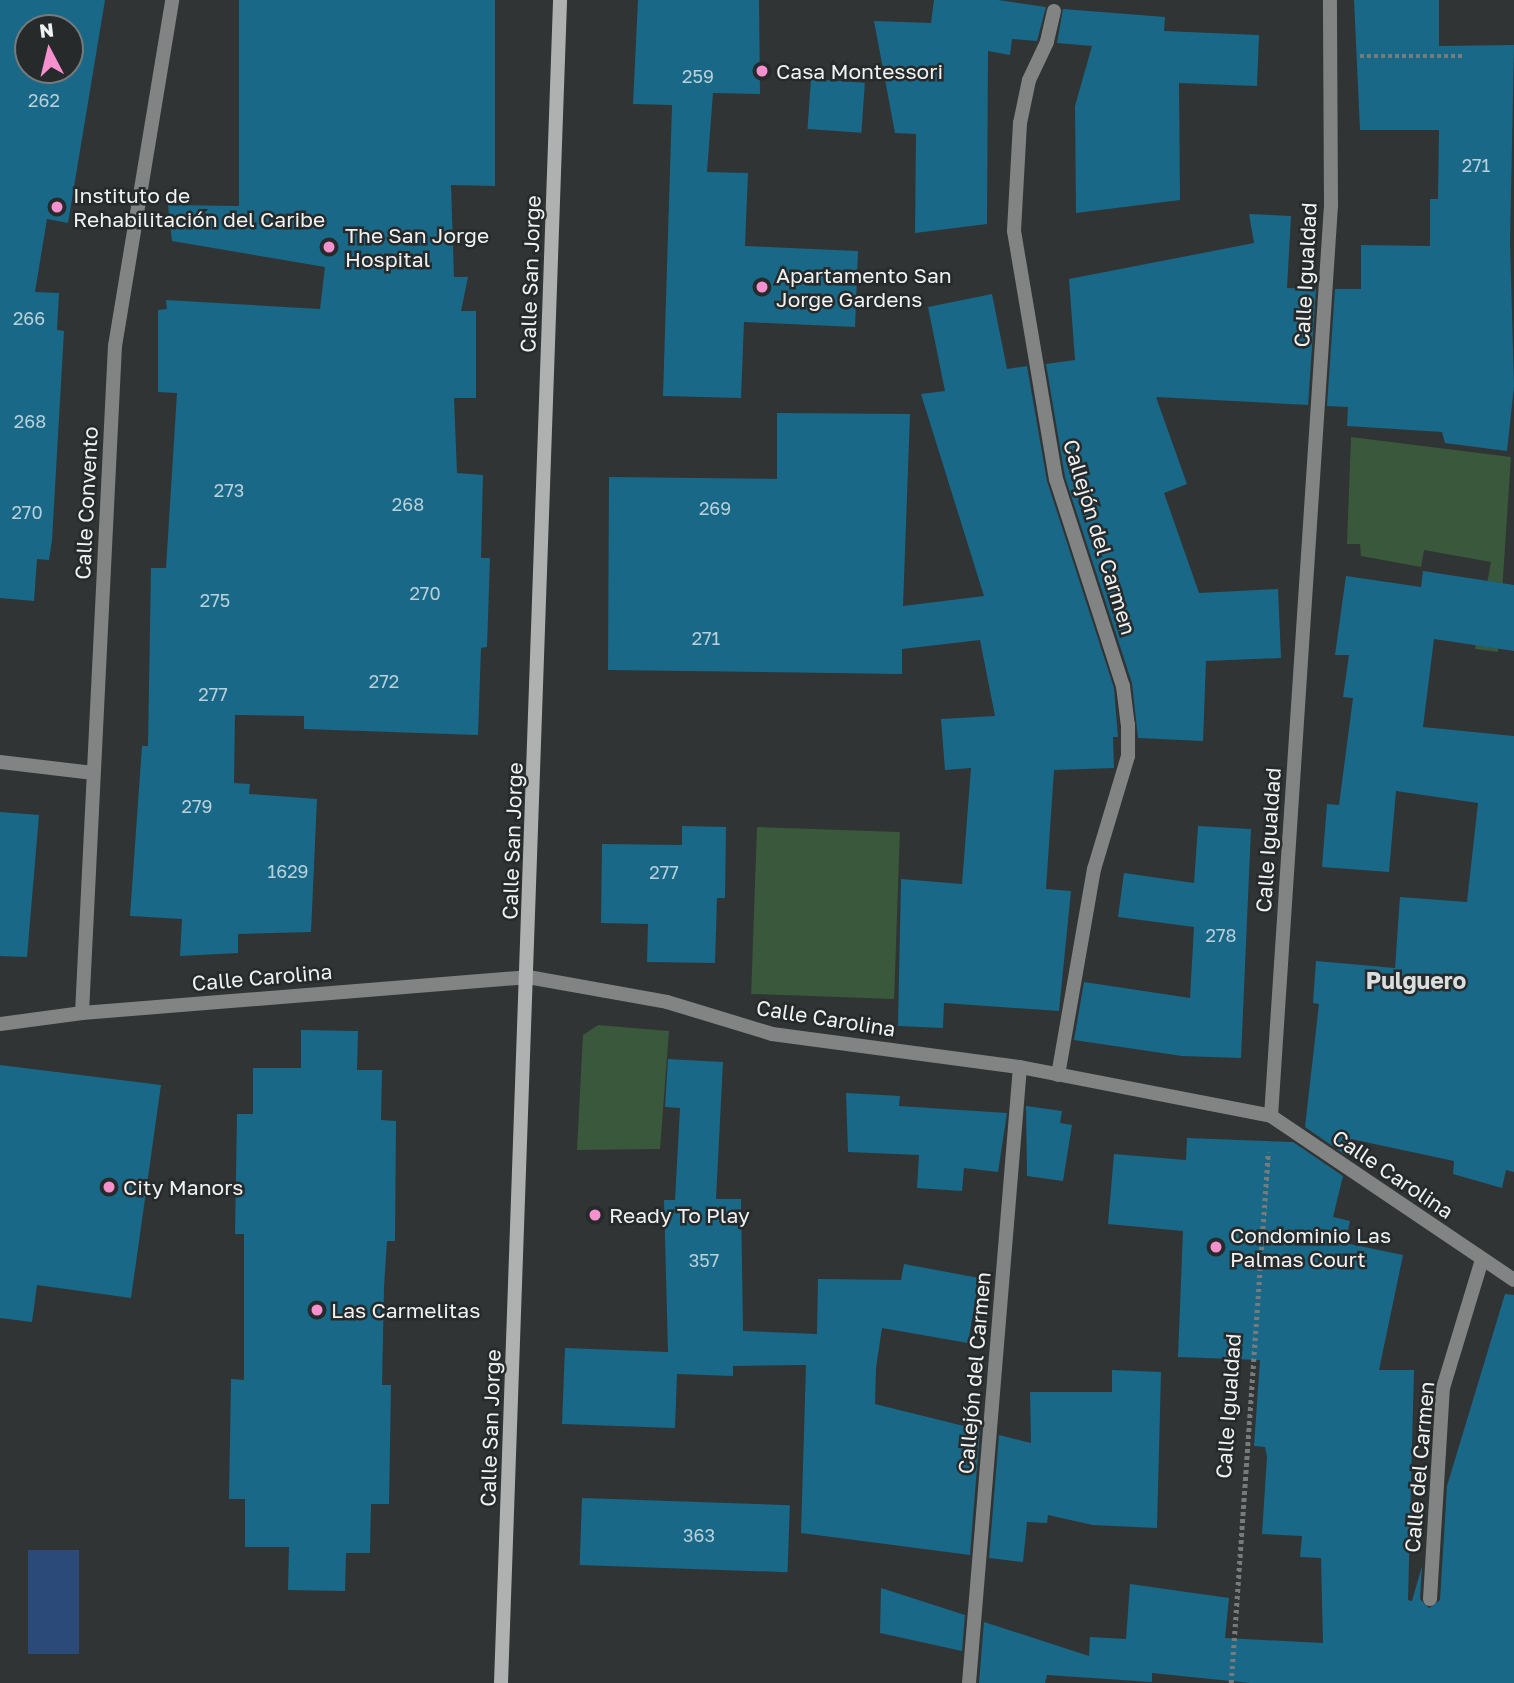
<!DOCTYPE html>
<meta charset="utf-8">
<style>
body{margin:0}
#map{position:relative;width:1514px;height:1683px;overflow:hidden;background:#313434;font-family:"Golos Text",sans-serif}
div>[style]{position:absolute}
.green>*{inset:0;background:#3a583c;transform-origin:0 0}
.water>*{inset:0;background:#2b4a79;transform-origin:0 0}
.building>*{inset:0;background:#196888;transform-origin:0 0}
.path>*{height:4.5px;margin-top:-2.25px;transform-origin:0;background:repeating-linear-gradient(90deg,#787b7b 0 3.5px,transparent 0 7px)}
.street>*{height:14px;margin:-7px;padding:0 7px;transform-origin:7px;border-radius:7px;background:#828483}
.secondary>*{height:14px;margin:-7px;padding:0 7px;transform-origin:7px;border-radius:7px;background:#afb1b0}
.dots>*{width:19px;height:19px;translate:-50% -50%;box-sizing:border-box;border:4px solid #272a2a;border-radius:50%}
span{translate:-50% -50%;white-space:nowrap;text-align:center;line-height:1.15;-webkit-text-stroke:5px #272a2a;paint-order:stroke}
.number-label{font-size:18px;color:#bad0d8}
.number-label span{-webkit-text-stroke-width:0}
.poi-label{font-size:21px;color:#f0f2f2}
.left{translate:0 -50%;text-align:left}
.street-label{font-size:21px;color:#f0f2f2}
.neighbourhood-label{font-size:23px;color:#dadedf;font-weight:700}
.north{position:absolute;left:14px;top:14px;width:70px;height:70px;box-sizing:border-box;background:#272a2a;border:2px solid #777a7a;border-radius:50%;rotate:353deg;font-size:19px;font-weight:700;line-height:28px;text-align:center;color:#f0f2f2}
.north::after{content:'';display:block;margin:auto;width:24px;height:32px;background:#f690cf;clip-path:polygon(50% 0,100% 100%,50% 72%,0 100%)}
</style>
<div id="map">
<div class="green">
<div style="clip-path:polygon(1351px 437px,1511px 457px,1498px 652px,1475px 649px,1491px 562px,1424px 550px,1421px 567px,1361px 556px,1360px 544px,1347px 544px)"></div>
<div style="left:757px;top:827px;width:143px;height:167px;rotate:2deg"></div>
<div style="clip-path:polygon(598px 1025px,669px 1031px,660px 1149px,577px 1150px,583px 1035px)"></div>
</div>
<div class="water">
<div style="left:28px;top:1550px;width:51px;height:104px"></div>
</div>
<div class="building">
<div style="clip-path:polygon(evenodd,0 0,105px 0,68px 223px,47px 219px,35px 292px,59px 293px,57px 330px,64px 331px,52px 540px,49px 560px,37px 559px,34px 601px,0 598px,0 0,28px 28px,70px 28px,70px 70px,28px 70px,28px 28px)"></div>
<div style="clip-path:polygon(239px 0,495px 0,495px 186px,451px 185px,454px 277px,468px 277px,461px 311px,476px 311px,476px 398px,454px 398px,457px 473px,483px 475px,481px 558px,490px 558px,487px 647px,481px 648px,478px 735px,304px 729px,304px 716px,235px 715px,234px 783px,250px 784px,249px 794px,317px 799px,311px 932px,238px 934px,238px 953px,180px 956px,182px 919px,130px 916px,142px 746px,148px 746px,151px 568px,166px 568px,177px 393px,158px 392px,158px 310px,167px 309px,166px 300px,320px 309px,325px 267px,172px 241px,168px 205px,239px 206px)"></div>
<div style="clip-path:polygon(638px 0,759px 0,760px 94px,713px 93px,707px 172px,748px 173px,745px 246px,858px 251px,855px 327px,744px 322px,741px 398px,663px 396px,672px 105px,633px 104px)"></div>
<div style="clip-path:polygon(934px 0,998px 0,1046px 7px,1037px 41px,1012px 39px,1010px 55px,988px 51px,987px 224px,915px 233px,916px 134px,895px 133px,874px 21px,931px 23px)"></div>
<div style="clip-path:polygon(1354px 0,1439px 0,1439px 46px,1514px 45px,1510px 242px,1514px 386px,1507px 451px,1445px 443px,1442px 432px,1347px 426px,1348px 407px,1327px 406px,1335px 289px,1361px 289px,1361px 245px,1430px 246px,1430px 199px,1438px 199px,1439px 130px,1360px 130px)"></div>
<div style="clip-path:polygon(1063px 9px,1165px 17px,1164px 31px,1259px 35px,1257px 86px,1179px 83px,1180px 200px,1076px 213px,1075px 106px,1092px 46px,1057px 43px)"></div>
<div style="left:811px;top:79px;width:54px;height:50px;rotate:4deg"></div>
<div style="clip-path:polygon(1249px 214px,1291px 216px,1287px 288px,1316px 289px,1308px 405px,1156px 397px,1187px 484px,1164px 493px,1199px 593px,1278px 589px,1281px 658px,1206px 661px,1203px 741px,1138px 738px,1132px 683px,1065px 477px,1046px 364px,1075px 360px,1069px 279px,1254px 243px)"></div>
<div style="clip-path:polygon(992px 294px,1007px 369px,1027px 366px,1047px 481px,1114px 688px,1118px 737px,1113px 737px,1114px 768px,1054px 770px,1046px 889px,1071px 891px,1059px 1011px,944px 1003px,943px 1028px,898px 1026px,901px 879px,962px 884px,971px 768px,945px 770px,941px 719px,995px 716px,980px 640px,902px 649px,902px 674px,608px 670px,609px 477px,777px 479px,777px 413px,910px 414px,903px 606px,984px 596px,921px 394px,945px 391px,928px 307px)"></div>
<div style="clip-path:polygon(1423px 571px,1514px 585px,1514px 651px,1434px 639px,1423px 727px,1514px 736px,1514px 1172px,1506px 1170px,1502px 1188px,1453px 1174px,1454px 1161px,1351px 1139px,1347px 1156px,1305px 1127px,1319px 1004px,1313px 1003px,1316px 961px,1395px 968px,1400px 897px,1467px 902px,1478px 803px,1396px 791px,1389px 872px,1322px 867px,1327px 804px,1339px 805px,1353px 698px,1343px 697px,1349px 655px,1335px 655px,1346px 576px,1421px 587px)"></div>
<div style="clip-path:polygon(0 812px,39px 815px,27px 957px,0 956px)"></div>
<div style="clip-path:polygon(682px 826px,726px 827px,725px 898px,717px 898px,715px 963px,647px 962px,648px 924px,601px 923px,602px 844px,682px 845px)"></div>
<div style="clip-path:polygon(1198px 826px,1251px 829px,1241px 1058px,1182px 1056px,1074px 1040px,1084px 982px,1190px 998px,1194px 927px,1118px 917px,1124px 873px,1194px 883px)"></div>
<div style="clip-path:polygon(301px 1030px,358px 1031px,357px 1070px,382px 1070px,381px 1120px,396px 1121px,395px 1241px,387px 1241px,384px 1287px,382px 1385px,391px 1385px,389px 1504px,371px 1504px,370px 1553px,346px 1553px,345px 1591px,288px 1590px,289px 1547px,245px 1547px,245px 1499px,229px 1499px,231px 1379px,244px 1380px,244px 1234px,235px 1234px,237px 1114px,253px 1114px,253px 1068px,301px 1068px)"></div>
<div style="clip-path:polygon(668px 1059px,723px 1062px,716px 1199px,741px 1199px,743px 1331px,817px 1334px,818px 1279px,901px 1280px,904px 1264px,979px 1278px,968px 1343px,882px 1328px,876px 1368px,875px 1404px,980px 1430px,970px 1555px,801px 1533px,806px 1365px,733px 1366px,733px 1376px,677px 1374px,675px 1428px,562px 1424px,565px 1348px,668px 1352px,664px 1200px,675px 1200px,680px 1108px,665px 1107px)"></div>
<div style="clip-path:polygon(0 1065px,161px 1085px,131px 1298px,37px 1285px,32px 1322px,0 1318px)"></div>
<div style="clip-path:polygon(846px 1093px,900px 1096px,899px 1106px,1007px 1113px,998px 1172px,964px 1168px,962px 1191px,917px 1188px,919px 1155px,848px 1152px)"></div>
<div style="clip-path:polygon(1026px 1106px,1062px 1111px,1060px 1123px,1072px 1125px,1063px 1181px,1027px 1176px)"></div>
<div style="clip-path:polygon(1187px 1138px,1293px 1142px,1343px 1176px,1333px 1217px,1350px 1221px,1345px 1243px,1403px 1255px,1379px 1370px,1414px 1370px,1408px 1600px,1412px 1601px,1422px 1566px,1420px 1599px,1429px 1608px,1440px 1600px,1447px 1486px,1505px 1294px,1514px 1295px,1514px 1683px,1250px 1683px,1152px 1673px,1152px 1682px,1047px 1675px,1045px 1683px,979px 1683px,984px 1622px,1089px 1656px,1090px 1637px,1126px 1639px,1130px 1584px,1229px 1598px,1225px 1638px,1323px 1643px,1321px 1558px,1300px 1557px,1302px 1536px,1262px 1534px,1267px 1457px,1265px 1447px,1254px 1446px,1260px 1360px,1178px 1357px,1183px 1231px,1108px 1224px,1114px 1154px,1186px 1160px)"></div>
<div style="clip-path:polygon(1112px 1370px,1161px 1372px,1157px 1528px,1093px 1525px,1048px 1515px,1047px 1523px,1027px 1522px,1023px 1562px,989px 1558px,999px 1435px,1031px 1443px,1030px 1392px,1112px 1392px)"></div>
<div style="left:582px;top:1498px;width:208px;height:67px;rotate:2deg"></div>
<div style="clip-path:polygon(881px 1588px,965px 1615px,962px 1651px,880px 1633px)"></div>
</div>
<div class="path">
<div style="left:1360px;top:56px;width:104px"></div>
<div style="left:1231px;top:1683px;width:532px;rotate:-86.01deg"></div>
</div>
<div class="street">
<div style="left:1054px;top:11px;width:32px;rotate:103deg"></div>
<div style="left:1047px;top:42px;width:42px;rotate:115.3deg"></div>
<div style="left:1029px;top:80px;width:44px;rotate:101.8deg"></div>
<div style="left:1020px;top:123px;width:108px;rotate:93.2deg"></div>
<div style="left:1014px;top:231px;width:252px;rotate:80.4deg"></div>
<div style="left:1056px;top:479px;width:218px;rotate:72.1deg"></div>
<div style="left:1123px;top:686px;width:38px;rotate:83deg"></div>
<div style="left:1128px;top:724px;width:32px;rotate:90deg"></div>
<div style="left:1128px;top:756px;width:118px;rotate:106.7deg"></div>
<div style="left:1094px;top:869px;width:209px;rotate:99.9deg"></div>
<div style="left:0;top:762px;width:94px;rotate:6.7deg"></div>
<div style="left:82px;top:1013px;width:668px;rotate:-87.17deg"></div>
<div style="left:115px;top:346px;width:351px;rotate:-80.6deg"></div>
<div style="left:0;top:1024px;width:83px;rotate:-7.6deg"></div>
<div style="left:82px;top:1013px;width:447px;rotate:-4.6deg"></div>
<div style="left:528px;top:977px;width:141px;rotate:10.2deg"></div>
<div style="left:667px;top:1002px;width:110px;rotate:16.9deg"></div>
<div style="left:772px;top:1034px;width:250px;rotate:7.6deg"></div>
<div style="left:1020px;top:1067px;width:256px;rotate:11deg"></div>
<div style="left:1271px;top:1116px;width:293px;rotate:34deg"></div>
<div style="left:1271px;top:1116px;width:913px;rotate:-86.23deg"></div>
<div style="left:1331px;top:205px;width:205px;rotate:-90.3deg"></div>
<div style="left:1430px;top:1599px;width:211px;rotate:-86.5deg"></div>
<div style="left:1443px;top:1388px;width:134px;rotate:-73.1deg"></div>
<div style="left:969px;top:1683px;width:618px;rotate:-85.27deg"></div>
</div>
<div class="secondary">
<div style="left:501px;top:1683px;width:1684px;rotate:-87.99deg"></div>
</div>
<div class="dots">
<div style="left:762px;top:71px;background:#f690cf"></div>
<div style="left:57px;top:207px;background:#f690cf"></div>
<div style="left:329px;top:247px;background:#f690cf"></div>
<div style="left:762px;top:287px;background:#f690cf"></div>
<div style="left:109px;top:1187px;background:#f690cf"></div>
<div style="left:595px;top:1215px;background:#f690cf"></div>
<div style="left:1216px;top:1247px;background:#f690cf"></div>
<div style="left:317px;top:1310px;background:#f690cf"></div>
</div>
<div class="number-label">
<span style="left:698px;top:76px">259</span>
<span style="left:44px;top:100px">262</span>
<span style="left:1476px;top:165px">271</span>
<span style="left:29px;top:318px">266</span>
<span style="left:30px;top:421px">268</span>
<span style="left:229px;top:490px">273</span>
<span style="left:408px;top:504px">268</span>
<span style="left:715px;top:508px">269</span>
<span style="left:27px;top:512px">270</span>
<span style="left:425px;top:593px">270</span>
<span style="left:215px;top:600px">275</span>
<span style="left:706px;top:638px">271</span>
<span style="left:384px;top:681px">272</span>
<span style="left:213px;top:694px">277</span>
<span style="left:197px;top:806px">279</span>
<span style="left:288px;top:871px">1629</span>
<span style="left:664px;top:872px">277</span>
<span style="left:1221px;top:935px">278</span>
<span style="left:704px;top:1260px">357</span>
<span style="left:699px;top:1535px">363</span>
</div>
<div class="poi-label">
<span class="left" style="left:776px;top:71px">Casa Montessori</span>
<span class="left" style="left:73px;top:207px">Instituto de<br>Rehabilitación del Caribe</span>
<span class="left" style="left:345px;top:247px">The San Jorge<br>Hospital</span>
<span class="left" style="left:776px;top:287px">Apartamento San<br>Jorge Gardens</span>
<span class="left" style="left:123px;top:1187px">City Manors</span>
<span class="left" style="left:609px;top:1215px">Ready To Play</span>
<span class="left" style="left:1230px;top:1247px">Condominio Las<br>Palmas Court</span>
<span class="left" style="left:331px;top:1310px">Las Carmelitas</span>
</div>
<div class="street-label">
<span style="left:530px;top:274px;rotate:-88deg">Calle San Jorge</span>
<span style="left:1305px;top:275px;rotate:-87deg">Calle Igualdad</span>
<span style="left:86px;top:503px;rotate:-87deg">Calle Convento</span>
<span style="left:1100px;top:537px;rotate:73deg">Callejón del Carmen</span>
<span style="left:1268px;top:840px;rotate:-86deg">Calle Igualdad</span>
<span style="left:512px;top:841px;rotate:-88deg">Calle San Jorge</span>
<span style="left:262px;top:977px;rotate:-5deg">Calle Carolina</span>
<span style="left:826px;top:1018px;rotate:9deg">Calle Carolina</span>
<span style="left:1393px;top:1174px;rotate:34deg">Calle Carolina</span>
<span style="left:974px;top:1373px;rotate:-85deg">Callejón del Carmen</span>
<span style="left:1228px;top:1406px;rotate:-86deg">Calle Igualdad</span>
<span style="left:490px;top:1428px;rotate:-88deg">Calle San Jorge</span>
<span style="left:1419px;top:1467px;rotate:-85deg">Calle del Carmen</span>
</div>
<div class="neighbourhood-label">
<span style="left:1416px;top:980px">Pulguero</span>
</div>
<div class="north">N</div>
</div>
